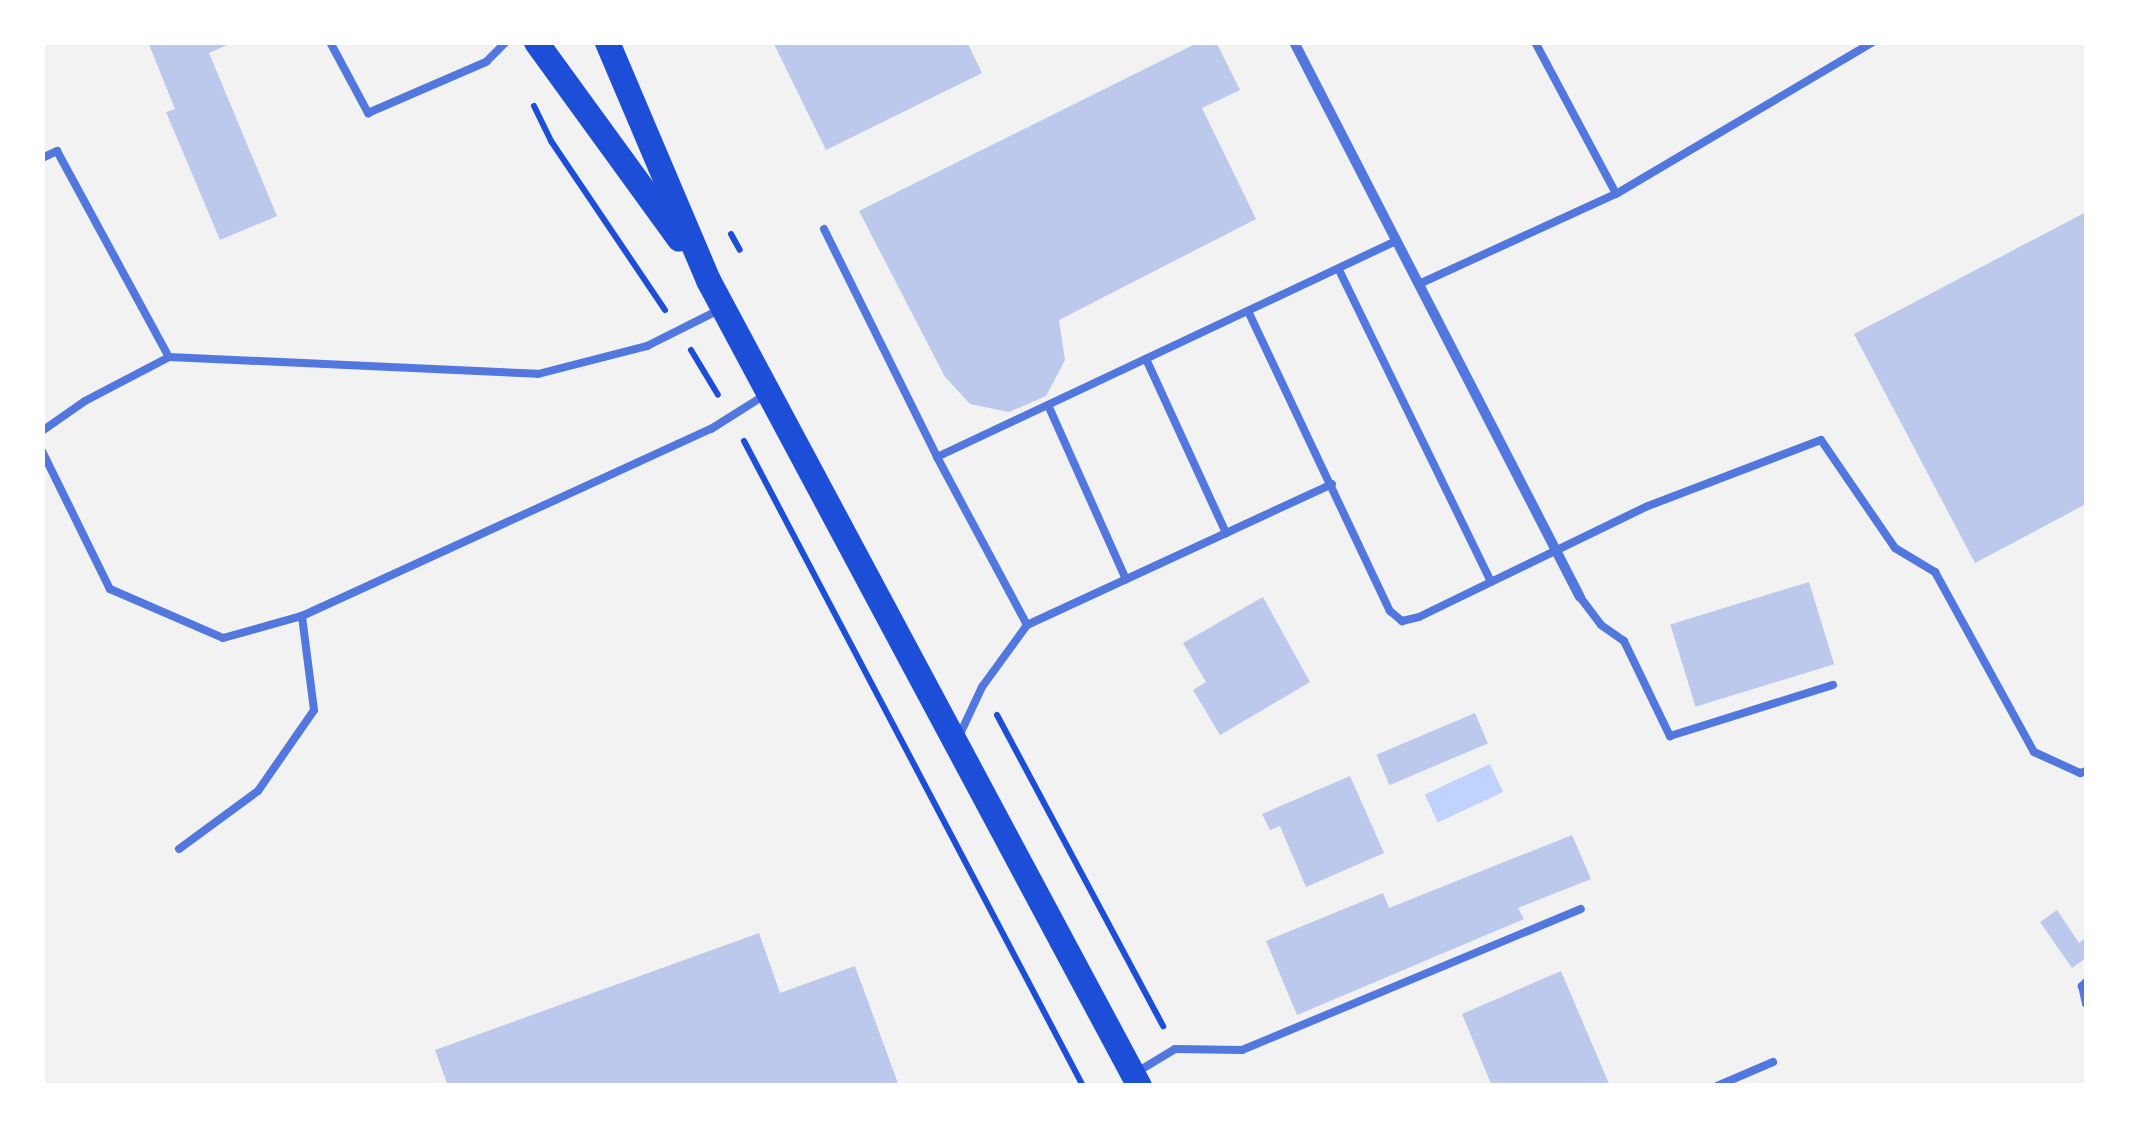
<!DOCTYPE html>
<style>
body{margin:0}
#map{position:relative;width:2129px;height:1128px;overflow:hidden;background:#f2f2f2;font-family:"Varela Round",sans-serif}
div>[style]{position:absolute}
.water>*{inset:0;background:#bfd3fe;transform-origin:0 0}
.building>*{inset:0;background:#bdc9ec;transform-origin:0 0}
.path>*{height:6px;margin:-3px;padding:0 3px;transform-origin:3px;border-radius:3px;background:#1d4ed8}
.service>*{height:8px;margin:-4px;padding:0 4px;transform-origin:4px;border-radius:4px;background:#5277de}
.minor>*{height:10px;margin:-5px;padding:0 5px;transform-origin:5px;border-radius:5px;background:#5277de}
.primary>*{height:25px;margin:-12.5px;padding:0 12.5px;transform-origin:12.5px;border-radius:12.5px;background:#1d4ed8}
span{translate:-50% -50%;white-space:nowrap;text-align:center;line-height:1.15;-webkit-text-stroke:9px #fff;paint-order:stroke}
.frame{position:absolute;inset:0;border:45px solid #fff;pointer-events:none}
</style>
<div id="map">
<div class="water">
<div style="left:1490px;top:764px;width:31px;height:72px;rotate:65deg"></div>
</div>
<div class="building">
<div style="clip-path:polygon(148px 42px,234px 42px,209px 53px,277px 216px,220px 240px,166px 112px,175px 109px)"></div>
<div style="clip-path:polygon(773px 42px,967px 42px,982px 73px,826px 150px)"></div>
<div style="clip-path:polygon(1199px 42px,1216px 42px,1240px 90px,1202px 108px,1256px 219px,1059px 320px,1065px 360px,1046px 396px,1009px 412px,970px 404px,945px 377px,859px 211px)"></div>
<div style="clip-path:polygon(2086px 212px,2086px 504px,1975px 563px,1854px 334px)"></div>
<div style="left:1809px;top:582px;width:86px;height:145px;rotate:73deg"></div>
<div style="clip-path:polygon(1263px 597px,1310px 682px,1220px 735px,1193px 690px,1206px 682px,1183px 643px)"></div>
<div style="left:1475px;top:713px;width:33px;height:107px;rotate:67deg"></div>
<div style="clip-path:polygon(1350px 776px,1384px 853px,1306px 887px,1280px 826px,1270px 830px,1262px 814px)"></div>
<div style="clip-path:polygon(1572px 835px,1591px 879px,1518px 908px,1524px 919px,1297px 1015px,1266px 941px,1383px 893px,1389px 908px)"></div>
<div style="clip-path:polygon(2057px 910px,2079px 943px,2086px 937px,2086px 958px,2072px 968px,2040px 922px)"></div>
<div style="clip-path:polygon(759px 933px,780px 993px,855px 966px,899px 1086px,448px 1086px,435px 1050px)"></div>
<div style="clip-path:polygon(1561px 971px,1610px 1086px,1492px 1086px,1462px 1014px)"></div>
</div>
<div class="path">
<div style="left:534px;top:106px;width:39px;rotate:64deg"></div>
<div style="left:551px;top:141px;width:204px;rotate:56deg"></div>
<div style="left:731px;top:234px;width:18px;rotate:61deg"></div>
<div style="left:691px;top:350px;width:52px;rotate:59deg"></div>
<div style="left:744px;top:441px;width:729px;rotate:62.27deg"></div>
<div style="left:997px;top:715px;width:353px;rotate:61.9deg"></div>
</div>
<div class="service">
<div style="left:330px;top:42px;width:81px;rotate:61.8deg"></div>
<div style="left:368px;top:113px;width:129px;rotate:-23.4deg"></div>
<div style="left:486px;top:62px;width:28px;rotate:-45deg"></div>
<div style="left:1535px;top:42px;width:172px;rotate:61.9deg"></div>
<div style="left:42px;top:158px;width:17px;rotate:-25deg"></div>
<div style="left:57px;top:151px;width:234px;rotate:61.5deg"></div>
<div style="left:169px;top:357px;width:369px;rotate:2.6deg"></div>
<div style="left:538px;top:374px;width:113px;rotate:-14.4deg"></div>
<div style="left:647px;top:346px;width:80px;rotate:-26.6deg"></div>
<div style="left:824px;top:229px;width:254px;rotate:63.6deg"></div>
<div style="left:937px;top:457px;width:507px;rotate:-25.2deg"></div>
<div style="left:1339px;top:270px;width:347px;rotate:64deg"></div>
<div style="left:1419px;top:284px;width:217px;rotate:-24.6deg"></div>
<div style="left:1616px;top:194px;width:299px;rotate:-30.6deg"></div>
<div style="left:1248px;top:311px;width:332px;rotate:64.7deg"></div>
<div style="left:1390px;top:611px;width:16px;rotate:40deg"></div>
<div style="left:1402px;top:621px;width:17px;rotate:-13deg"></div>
<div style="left:1419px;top:617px;width:254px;rotate:-25.9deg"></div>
<div style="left:1648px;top:506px;width:185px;rotate:-20.9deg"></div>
<div style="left:1821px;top:440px;width:131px;rotate:55.6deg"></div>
<div style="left:1895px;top:548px;width:47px;rotate:31deg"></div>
<div style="left:1935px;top:572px;width:205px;rotate:61.2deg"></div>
<div style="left:2034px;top:752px;width:51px;rotate:24.5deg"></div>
<div style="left:2080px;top:773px;width:6px;rotate:-18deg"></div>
<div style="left:1146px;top:359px;width:192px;rotate:65.3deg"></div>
<div style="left:1048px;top:405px;width:191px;rotate:65.9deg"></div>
<div style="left:42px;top:431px;width:52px;rotate:-34.9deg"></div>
<div style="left:85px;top:401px;width:95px;rotate:-27.6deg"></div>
<div style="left:42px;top:451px;width:154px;rotate:63.8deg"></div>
<div style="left:110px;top:589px;width:123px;rotate:23.4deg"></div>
<div style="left:223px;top:638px;width:82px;rotate:-15.6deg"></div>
<div style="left:937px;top:457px;width:191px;rotate:61.8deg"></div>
<div style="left:1027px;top:625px;width:336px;rotate:-24.8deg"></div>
<div style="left:1580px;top:597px;width:35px;rotate:53deg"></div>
<div style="left:1601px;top:625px;width:28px;rotate:35deg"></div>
<div style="left:1624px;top:641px;width:106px;rotate:64.2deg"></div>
<div style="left:1670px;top:736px;width:171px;rotate:-17.4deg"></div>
<div style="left:960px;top:734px;width:52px;rotate:-64.9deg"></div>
<div style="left:982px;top:687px;width:77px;rotate:-54deg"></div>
<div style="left:179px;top:849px;width:98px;rotate:-36.3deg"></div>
<div style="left:258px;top:791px;width:98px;rotate:-55.3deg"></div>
<div style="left:314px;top:710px;width:95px;rotate:-97.3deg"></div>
<div style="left:302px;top:616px;width:450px;rotate:-24.6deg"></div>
<div style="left:711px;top:429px;width:64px;rotate:-32.2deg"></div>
<div style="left:2086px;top:982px;width:6px;rotate:135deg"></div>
<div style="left:2082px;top:986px;width:18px;rotate:77deg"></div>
<div style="left:1137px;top:1072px;width:44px;rotate:-31.2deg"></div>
<div style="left:1175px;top:1049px;width:67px;rotate:0.9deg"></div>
<div style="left:1242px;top:1050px;width:367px;rotate:-22.6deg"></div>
<div style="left:1717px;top:1086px;width:61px;rotate:-23.2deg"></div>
</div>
<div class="minor">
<div style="left:1294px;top:42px;width:624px;rotate:62.74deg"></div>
</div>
<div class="primary">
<div style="left:536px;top:42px;width:243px;rotate:54deg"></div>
<div style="left:607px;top:42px;width:259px;rotate:67deg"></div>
<div style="left:708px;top:280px;width:914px;rotate:61.86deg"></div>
</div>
<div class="frame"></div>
</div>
